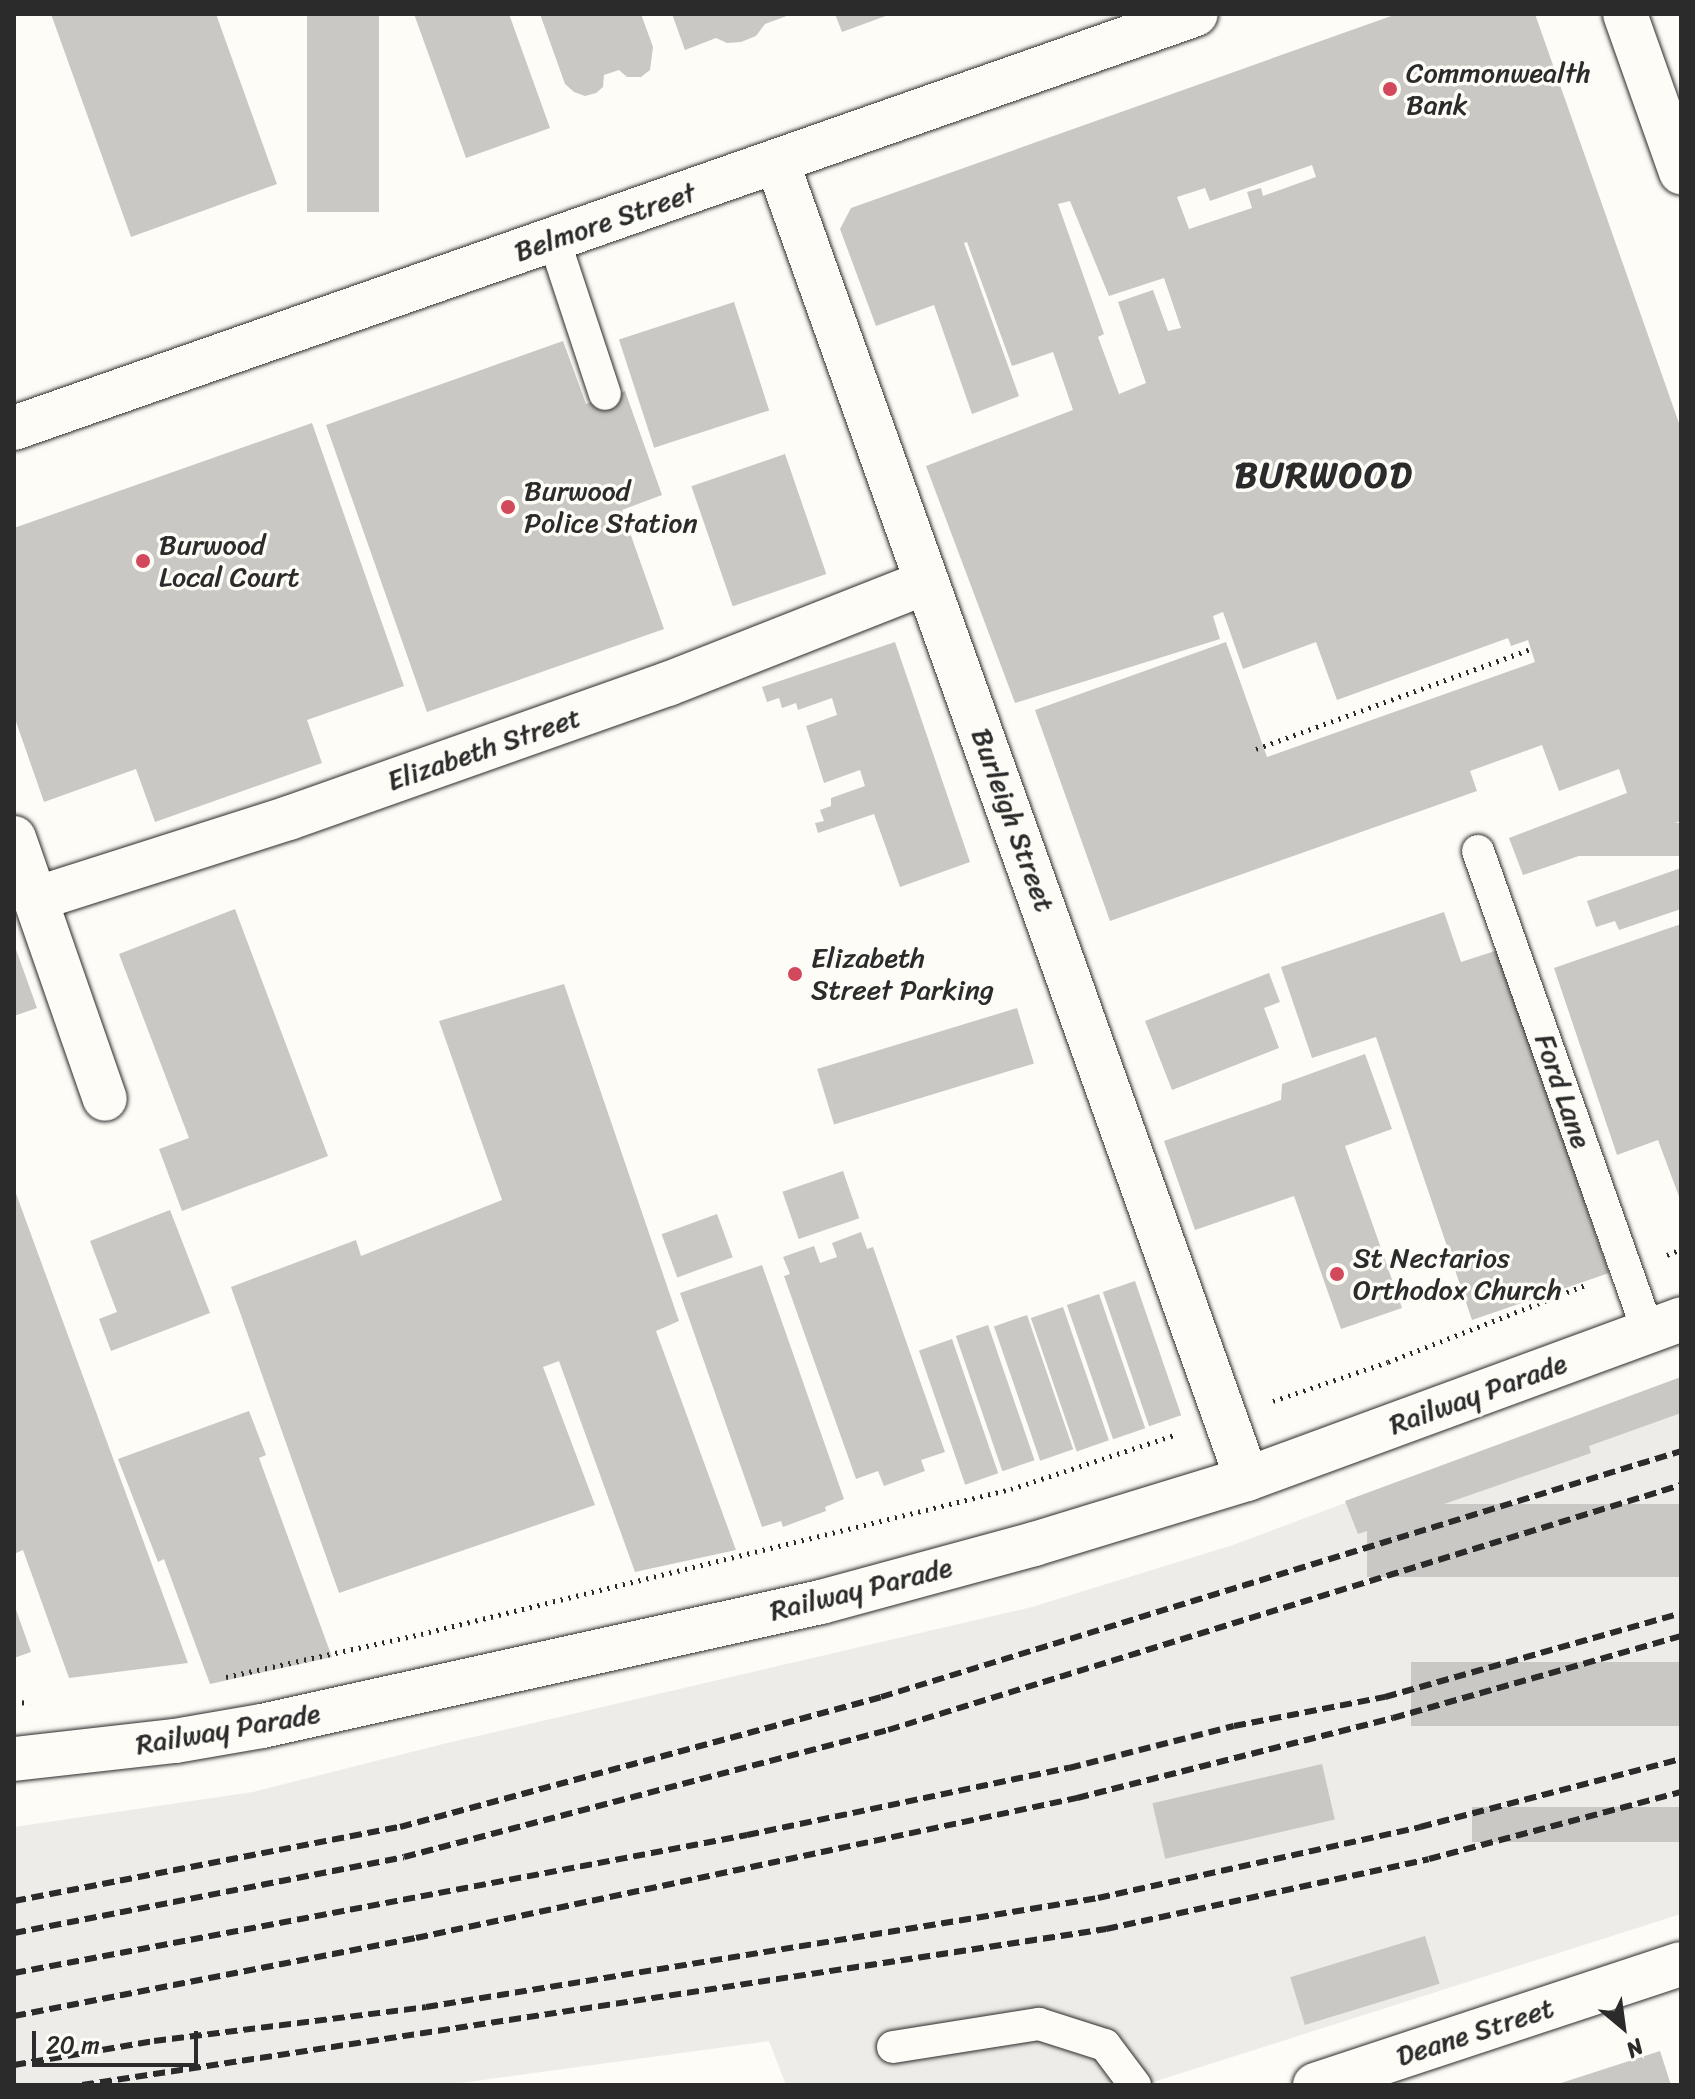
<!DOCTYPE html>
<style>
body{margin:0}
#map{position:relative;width:1695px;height:2099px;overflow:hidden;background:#fdfcf7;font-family:Sriracha,sans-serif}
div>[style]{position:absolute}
.built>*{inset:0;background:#edece8}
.building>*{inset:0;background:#c9c8c4;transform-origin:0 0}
.path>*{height:5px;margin-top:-2.5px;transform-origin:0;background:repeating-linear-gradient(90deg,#2b2b2b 0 2px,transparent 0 8px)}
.roads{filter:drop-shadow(0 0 2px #2b2b2b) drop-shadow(0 0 2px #2b2b2b)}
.service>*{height:32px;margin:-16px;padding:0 16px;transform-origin:16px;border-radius:16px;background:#fdfcf7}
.minor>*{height:44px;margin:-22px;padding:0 22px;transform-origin:22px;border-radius:22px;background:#fdfcf7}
.secondary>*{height:44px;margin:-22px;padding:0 22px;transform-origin:22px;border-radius:22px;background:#fdfcf7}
.rail>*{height:6px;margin-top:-3px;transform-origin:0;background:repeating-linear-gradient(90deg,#2b2b2b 0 12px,transparent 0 18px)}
.dots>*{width:22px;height:22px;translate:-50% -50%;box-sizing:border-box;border:4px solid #fdfcf7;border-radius:50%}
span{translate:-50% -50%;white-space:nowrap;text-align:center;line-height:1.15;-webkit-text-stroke:7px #fdfcf7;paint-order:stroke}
.poi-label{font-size:28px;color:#2b2b2b}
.left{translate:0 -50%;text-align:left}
.street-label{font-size:28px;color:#2b2b2b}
.district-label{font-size:36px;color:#2b2b2b;font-weight:700;letter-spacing:2px}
.frame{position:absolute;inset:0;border:16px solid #2b2b2b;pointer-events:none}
.north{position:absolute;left:1583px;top:1987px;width:80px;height:80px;-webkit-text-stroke:6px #fdfcf7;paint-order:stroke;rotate:151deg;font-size:22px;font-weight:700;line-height:32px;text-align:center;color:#2b2b2b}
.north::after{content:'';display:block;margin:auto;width:28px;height:36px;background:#2b2b2b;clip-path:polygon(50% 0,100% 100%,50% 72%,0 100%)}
.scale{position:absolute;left:32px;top:2031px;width:166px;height:36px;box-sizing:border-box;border:4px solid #2b2b2b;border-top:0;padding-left:10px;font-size:24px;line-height:28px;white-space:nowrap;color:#2b2b2b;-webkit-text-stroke:6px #fdfcf7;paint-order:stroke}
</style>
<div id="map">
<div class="built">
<div style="clip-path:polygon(1681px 1377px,1681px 1914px,1144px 2085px,786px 2085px,769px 2041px,446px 2085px,14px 2085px,14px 1827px,253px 1792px,443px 1744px,1032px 1607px,1233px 1545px)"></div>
</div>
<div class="building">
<div style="clip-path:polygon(51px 14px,216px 14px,277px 184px,131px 237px)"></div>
<div style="left:307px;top:14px;width:72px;height:198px"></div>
<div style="clip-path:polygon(414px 14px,509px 14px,550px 128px,466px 158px)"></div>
<div style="clip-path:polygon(540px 14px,641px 14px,653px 47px,650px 70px,641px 77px,627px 77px,619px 70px,604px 75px,603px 87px,596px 93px,585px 96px,574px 92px,565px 84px)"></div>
<div style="clip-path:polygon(672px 14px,792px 14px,765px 24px,756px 36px,741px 42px,727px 43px,716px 38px,685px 50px)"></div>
<div style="clip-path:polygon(835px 14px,891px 14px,842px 32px)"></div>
<div style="clip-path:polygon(evenodd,1397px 14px,1535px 14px,1578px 136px,1681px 429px,1681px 821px,1523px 875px,1509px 838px,1627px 793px,1619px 769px,1559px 791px,1542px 745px,1470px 771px,1477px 791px,1110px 921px,1035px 710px,1226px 642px,1267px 757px,1535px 662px,1528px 640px,1511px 646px,1508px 638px,1337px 700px,1316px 642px,1243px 669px,1223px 612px,1213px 616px,1220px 639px,1015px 703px,926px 466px,1073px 410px,1053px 352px,1012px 366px,967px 242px,964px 243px,1019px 396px,972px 414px,934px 305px,876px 326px,840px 229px,851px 208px,1397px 14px,1312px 165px,1316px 177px,1263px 196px,1261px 188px,1247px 192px,1252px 208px,1189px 229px,1177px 197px,1205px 188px,1210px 201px,1312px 165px,1397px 14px,1070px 201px,1109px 296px,1164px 278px,1181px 328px,1168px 331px,1153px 290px,1118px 302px,1146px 383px,1119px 394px,1098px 337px,1104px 334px,1058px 204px,1070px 201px)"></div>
<div style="left:734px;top:302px;width:114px;height:121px;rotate:72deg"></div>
<div style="clip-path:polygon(563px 341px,586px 404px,625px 391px,662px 495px,622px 510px,664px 629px,427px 712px,326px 425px)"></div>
<div style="clip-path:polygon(312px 423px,404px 686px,307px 720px,322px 763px,155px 822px,136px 769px,44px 802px,14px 716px,14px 528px)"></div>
<div style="left:785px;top:454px;width:127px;height:99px;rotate:71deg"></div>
<div style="clip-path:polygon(895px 642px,970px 862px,900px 887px,874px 814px,818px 833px,815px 823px,824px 821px,820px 810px,831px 806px,831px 798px,865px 786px,860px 770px,824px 783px,806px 726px,837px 715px,832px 698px,798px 710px,796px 703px,782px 708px,779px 698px,767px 702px,762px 687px)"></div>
<div style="left:1681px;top:823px;width:33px;height:113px;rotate:90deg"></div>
<div style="clip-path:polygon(1681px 868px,1681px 909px,1619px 930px,1615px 921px,1596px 927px,1587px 901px)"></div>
<div style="clip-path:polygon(235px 909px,328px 1156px,182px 1211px,159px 1149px,189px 1138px,119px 954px)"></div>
<div style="clip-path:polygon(1444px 912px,1461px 962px,1498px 950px,1609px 1273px,1472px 1320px,1376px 1037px,1312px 1058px,1281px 967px)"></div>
<div style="clip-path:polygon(1681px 924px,1681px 1202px,1658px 1140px,1617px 1155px,1554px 968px)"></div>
<div style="clip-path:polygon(14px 944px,37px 1008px,14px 1016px)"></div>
<div style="clip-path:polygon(1269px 973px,1280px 1002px,1264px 1008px,1279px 1048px,1172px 1090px,1145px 1021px)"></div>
<div style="clip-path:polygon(564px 984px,679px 1321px,656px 1331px,736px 1550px,635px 1572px,559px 1361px,543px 1367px,595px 1505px,339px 1593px,231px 1287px,356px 1240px,361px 1256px,502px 1200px,439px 1021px)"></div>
<div style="left:1017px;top:1008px;width:58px;height:209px;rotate:73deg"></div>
<div style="clip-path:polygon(1365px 1054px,1392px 1129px,1345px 1146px,1402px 1308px,1341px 1329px,1294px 1196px,1195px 1230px,1164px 1141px,1281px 1100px,1282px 1084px)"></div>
<div style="left:843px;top:1171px;width:50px;height:64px;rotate:71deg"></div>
<div style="clip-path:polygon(14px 1188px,188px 1663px,69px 1678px,23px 1550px,14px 1554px)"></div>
<div style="clip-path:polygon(170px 1210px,210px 1313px,111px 1351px,99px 1319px,117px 1312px,90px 1241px)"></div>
<div style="left:717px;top:1214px;width:46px;height:59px;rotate:70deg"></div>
<div style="clip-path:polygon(861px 1232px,867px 1249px,873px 1247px,945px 1452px,921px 1460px,925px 1471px,884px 1486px,878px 1471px,856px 1479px,784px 1276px,790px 1274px,783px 1257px,814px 1246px,820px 1263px,837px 1257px,832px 1243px)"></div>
<div style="clip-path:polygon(762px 1265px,844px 1499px,825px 1507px,826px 1511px,783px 1527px,781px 1521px,762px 1527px,680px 1293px)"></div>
<div style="left:1135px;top:1281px;width:142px;height:34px;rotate:71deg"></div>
<div style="left:1099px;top:1294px;width:142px;height:34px;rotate:71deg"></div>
<div style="left:1063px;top:1307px;width:141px;height:34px;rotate:71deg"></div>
<div style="left:1027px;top:1315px;width:142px;height:35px;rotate:71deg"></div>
<div style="left:988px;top:1325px;width:143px;height:34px;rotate:71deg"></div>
<div style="left:952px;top:1339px;width:142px;height:35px;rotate:71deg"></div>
<div style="clip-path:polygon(1681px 1377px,1681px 1413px,1589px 1446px,1591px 1453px,1358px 1534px,1345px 1501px)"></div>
<div style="clip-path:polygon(249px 1411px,266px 1455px,259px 1458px,332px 1657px,210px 1684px,164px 1559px,158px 1562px,118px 1459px)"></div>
<div style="left:1681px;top:1504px;width:73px;height:314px;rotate:90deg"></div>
<div style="clip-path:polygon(14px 1604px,31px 1652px,14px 1658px)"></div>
<div style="left:1681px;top:1662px;width:64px;height:270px;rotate:90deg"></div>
<div style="left:1322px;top:1764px;width:57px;height:174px;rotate:77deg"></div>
<div style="left:1681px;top:1807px;width:35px;height:209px;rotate:90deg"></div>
<div style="left:1425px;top:1936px;width:50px;height:141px;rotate:73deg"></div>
<div style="clip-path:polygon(1660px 2051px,1671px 2085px,1558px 2085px,1558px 2084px)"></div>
</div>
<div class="path">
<div style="left:1256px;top:749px;width:293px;rotate:-20deg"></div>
<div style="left:1667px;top:1255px;width:15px;rotate:-23deg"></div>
<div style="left:1273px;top:1401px;width:121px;rotate:-18.7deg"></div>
<div style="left:1388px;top:1362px;width:212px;rotate:-21.3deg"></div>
<div style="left:226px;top:1677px;width:200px;rotate:-12.4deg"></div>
<div style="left:421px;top:1634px;width:608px;rotate:-13.81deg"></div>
<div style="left:1011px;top:1489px;width:175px;rotate:-18.3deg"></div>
<div style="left:14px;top:1703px;width:16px;rotate:-4deg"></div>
</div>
<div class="roads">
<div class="service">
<div style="left:554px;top:240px;width:162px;rotate:71.7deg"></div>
<div style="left:1478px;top:851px;width:509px;rotate:70.5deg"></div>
<div style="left:893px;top:2047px;width:148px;rotate:-9deg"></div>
<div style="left:1039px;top:2024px;width:69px;rotate:17.7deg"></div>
<div style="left:1105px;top:2045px;width:50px;rotate:53.1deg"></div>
</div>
<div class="minor">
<div style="left:777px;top:162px;width:1398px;rotate:70.36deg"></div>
<div style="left:14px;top:428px;width:1252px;rotate:-19.3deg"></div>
<div style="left:14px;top:838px;width:276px;rotate:70.8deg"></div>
<div style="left:35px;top:899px;width:267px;rotate:-17.7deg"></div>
<div style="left:289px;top:818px;width:402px;rotate:-19.5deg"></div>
<div style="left:668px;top:684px;width:278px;rotate:-21.5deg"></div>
<div style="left:1315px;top:2085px;width:385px;rotate:-18.3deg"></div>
</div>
<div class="secondary">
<div style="left:1625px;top:14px;width:168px;rotate:70.5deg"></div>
<div style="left:14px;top:1759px;width:162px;rotate:-6.4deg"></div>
<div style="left:175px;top:1741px;width:88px;rotate:-9.8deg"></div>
<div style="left:262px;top:1726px;width:573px;rotate:-12.51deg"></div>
<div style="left:821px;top:1602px;width:221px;rotate:-15.2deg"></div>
<div style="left:1034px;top:1544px;width:223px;rotate:-17deg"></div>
<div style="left:1247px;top:1479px;width:463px;rotate:-20.2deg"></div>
</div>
</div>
<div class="rail">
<div style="left:14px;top:1901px;width:393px;rotate:-10.9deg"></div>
<div style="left:400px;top:1827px;width:498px;rotate:-15.1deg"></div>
<div style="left:881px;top:1697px;width:837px;rotate:-17.09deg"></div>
<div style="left:14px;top:1933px;width:397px;rotate:-11deg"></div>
<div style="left:404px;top:1857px;width:500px;rotate:-14.7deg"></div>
<div style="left:888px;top:1730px;width:830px;rotate:-17.17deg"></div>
<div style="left:14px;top:1973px;width:746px;rotate:-10.66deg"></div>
<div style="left:747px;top:1835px;width:329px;rotate:-11.8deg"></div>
<div style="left:1069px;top:1768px;width:170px;rotate:-14.3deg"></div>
<div style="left:1234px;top:1726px;width:154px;rotate:-10.9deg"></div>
<div style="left:1385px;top:1697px;width:308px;rotate:-15.8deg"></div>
<div style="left:14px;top:2016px;width:409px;rotate:-11deg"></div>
<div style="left:416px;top:1938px;width:676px;rotate:-11.96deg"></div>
<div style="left:1077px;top:1798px;width:326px;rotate:-14.2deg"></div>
<div style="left:1393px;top:1718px;width:299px;rotate:-15.9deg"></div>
<div style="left:14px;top:2065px;width:142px;rotate:-9.7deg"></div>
<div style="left:154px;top:2041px;width:274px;rotate:-7.1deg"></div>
<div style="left:426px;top:2007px;width:681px;rotate:-9.21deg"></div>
<div style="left:1098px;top:1898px;width:330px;rotate:-12.4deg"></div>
<div style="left:1420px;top:1827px;width:270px;rotate:-14.6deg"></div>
<div style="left:82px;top:2085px;width:1036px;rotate:-8.66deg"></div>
<div style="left:1106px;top:1929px;width:330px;rotate:-12.2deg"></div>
<div style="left:1429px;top:1859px;width:261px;rotate:-14.9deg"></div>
</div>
<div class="dots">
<div style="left:1390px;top:89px;background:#d1495b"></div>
<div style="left:508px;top:507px;background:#d1495b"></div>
<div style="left:143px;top:561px;background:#d1495b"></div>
<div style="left:795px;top:974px;background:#d1495b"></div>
<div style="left:1337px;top:1274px;background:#d1495b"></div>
</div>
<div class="poi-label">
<span class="left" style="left:1406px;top:89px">Commonwealth<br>Bank</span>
<span class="left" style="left:524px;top:507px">Burwood<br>Police Station</span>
<span class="left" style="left:159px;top:561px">Burwood<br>Local Court</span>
<span class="left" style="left:811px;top:974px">Elizabeth<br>Street Parking</span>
<span class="left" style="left:1353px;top:1274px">St Nectarios<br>Orthodox Church</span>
</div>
<div class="street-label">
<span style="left:605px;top:222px;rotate:-19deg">Belmore Street</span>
<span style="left:484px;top:749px;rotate:-19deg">Elizabeth Street</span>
<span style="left:1013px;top:820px;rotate:70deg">Burleigh Street</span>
<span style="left:1563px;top:1091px;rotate:71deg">Ford Lane</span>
<span style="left:1478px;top:1394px;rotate:-20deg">Railway Parade</span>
<span style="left:861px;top:1589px;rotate:-14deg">Railway Parade</span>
<span style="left:228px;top:1729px;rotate:-10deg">Railway Parade</span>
<span style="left:1475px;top:2032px;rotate:-18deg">Deane Street</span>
</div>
<div class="district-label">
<span style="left:1324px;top:476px">BURWOOD</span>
</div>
<div class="frame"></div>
<div class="north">N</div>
<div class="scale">20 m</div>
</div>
